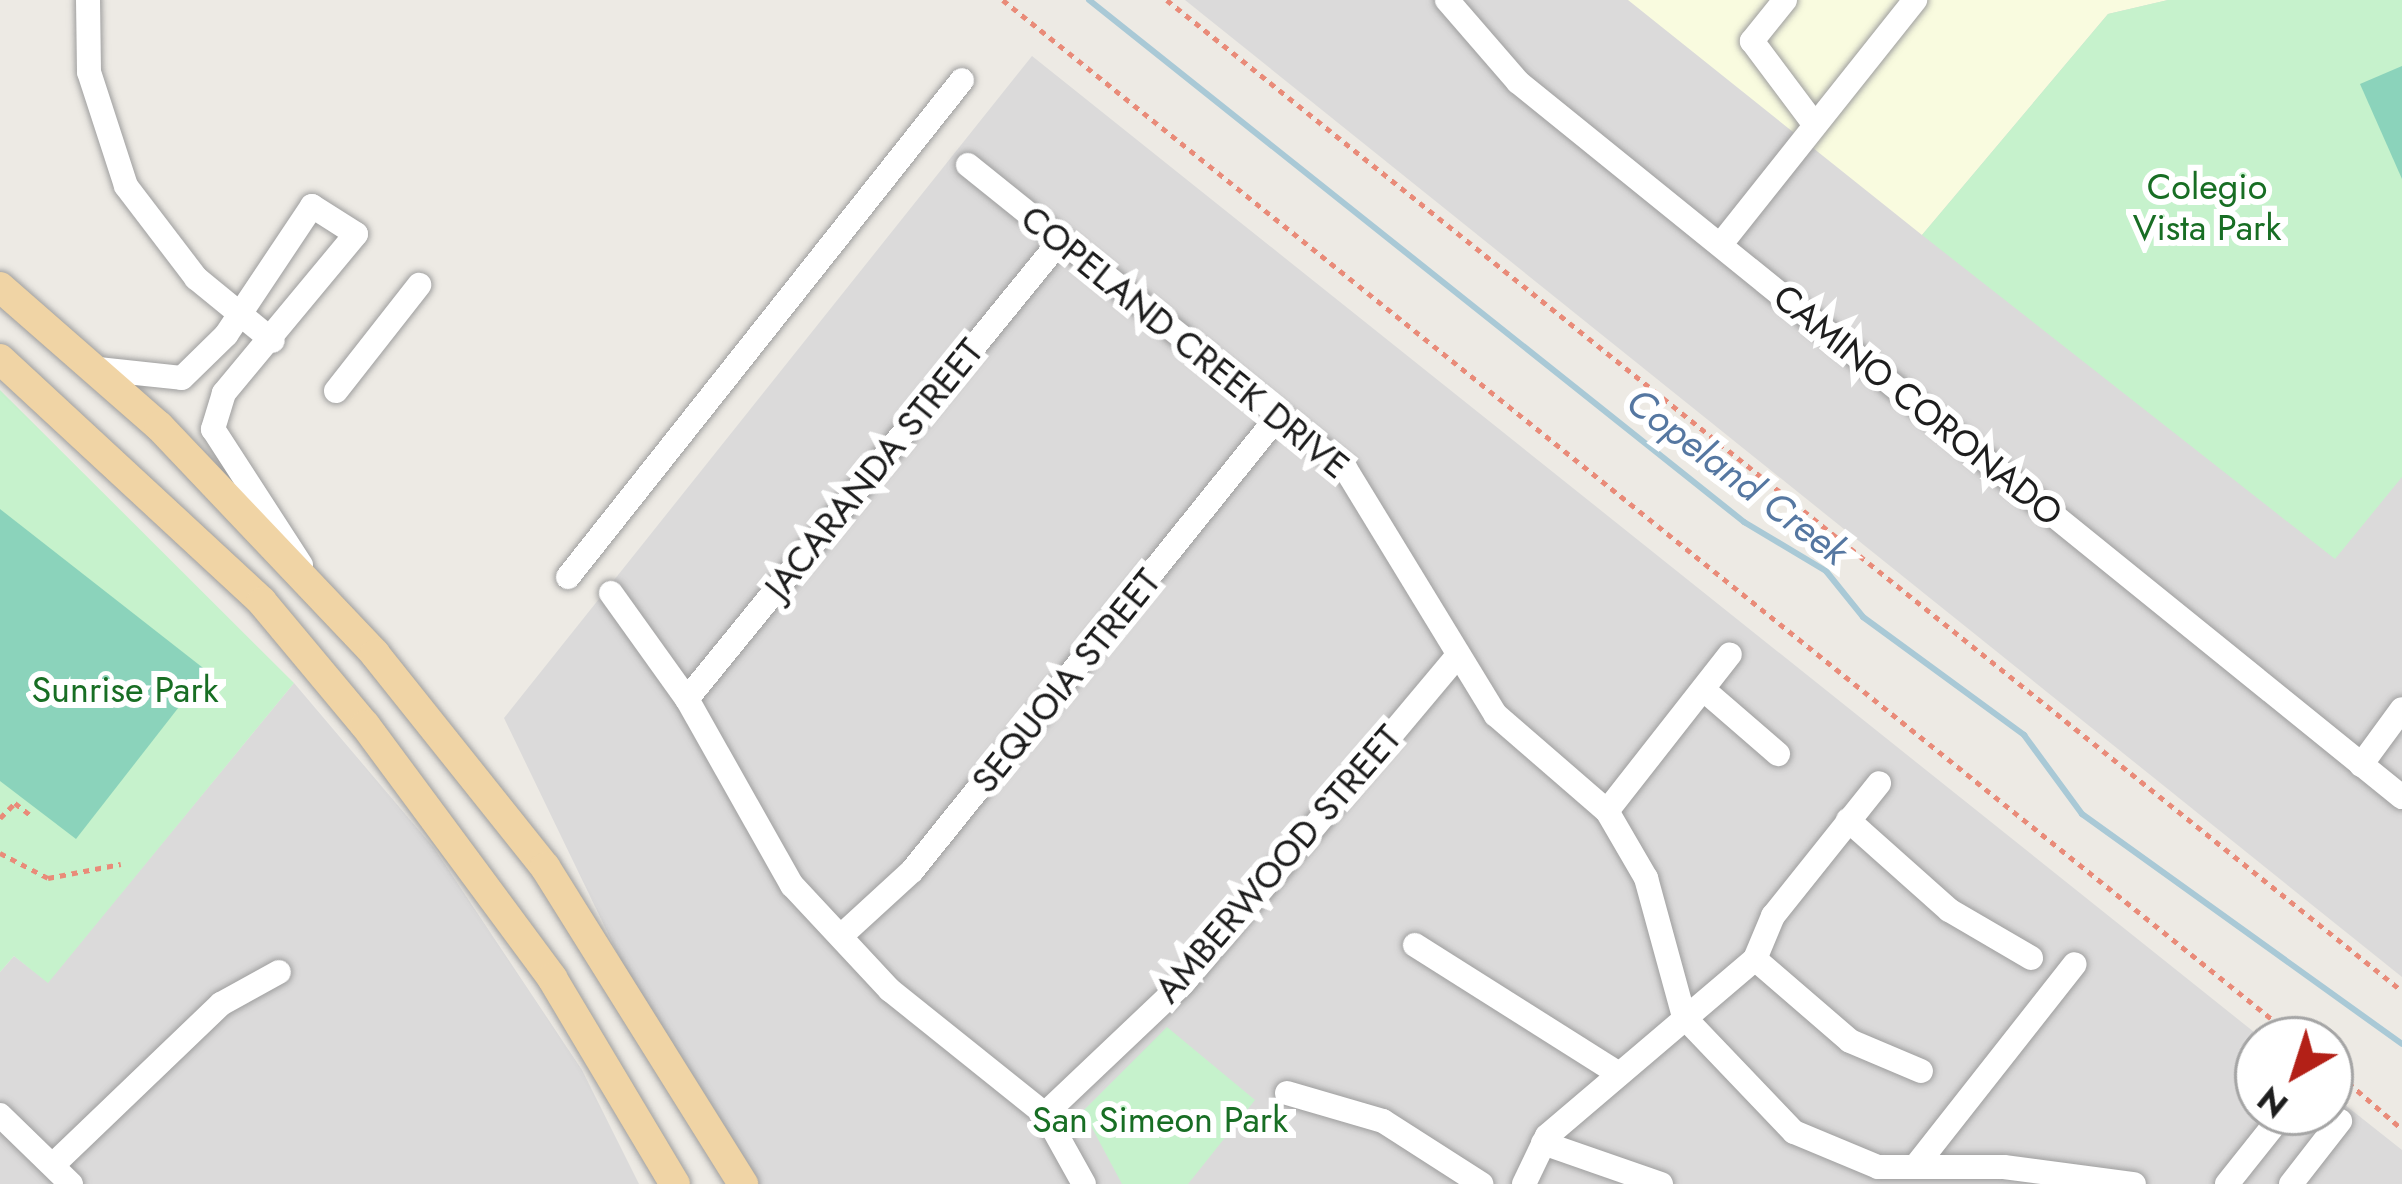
<!DOCTYPE html>
<style>
body{margin:0}
#map{position:relative;width:2402px;height:1184px;overflow:hidden;background:#edeae4;font-family:Jost,sans-serif}
div>[style]{position:absolute}
.residential>*{inset:0;background:#dbdada}
.education>*{inset:0;background:#f9fbdf}
.park>*{inset:0;background:#c6f2cc}
.pitch>*{inset:0;background:#8bd3bb}
.stream>*{height:6px;margin:-3px;padding:0 3px;transform-origin:3px;border-radius:3px;background:#a9c9d6}
.path>*{height:4.5px;margin-top:-2.25px;transform-origin:0;background:repeating-linear-gradient(90deg,#e98b79 0 6px,transparent 0 12px)}
.roads{filter:drop-shadow(0 0 3px #9e9e9e) drop-shadow(0 0 3px #9e9e9e)}
.minor>*{height:24px;margin:-12px;padding:0 12px;transform-origin:12px;border-radius:12px;background:#fff}
.major>*{height:30px;margin:-15px;padding:0 15px;transform-origin:15px;border-radius:15px;background:#f0d4a5}
span{translate:-50% -50%;white-space:nowrap;text-align:center;line-height:1.15;-webkit-text-stroke:12px #fff;paint-order:stroke}
.park-label{font-size:36px;color:#186e24}
.street-label{font-size:36px;color:#1d1d1d}
.water-label{font-size:39px;color:#5577a1;font-style:italic}
.north{position:absolute;left:2234px;top:1016px;width:120px;height:120px;box-sizing:border-box;background:#fff;border:3px solid #a5a5a5;border-radius:50%;rotate:219deg;font-size:33px;font-weight:700;line-height:48px;text-align:center;color:#1d1d1d}
.north::after{content:'';display:block;margin:auto;width:42px;height:54px;background:#b32017;clip-path:polygon(50% 0,100% 100%,50% 72%,0 100%)}
</style>
<div id="map">
<div class="residential">
<div style="clip-path:polygon(1185px 0,2402px 0,2402px 977px)"></div>
<div style="clip-path:polygon(1032px 56px,2264px 1040px,2258px 1112px,2330px 1112px,2330px 1093px,2402px 1150px,2402px 1184px,729px 1184px,504px 718px)"></div>
<div style="clip-path:polygon(294px 683px,434px 848px,582px 1070px,639px 1184px,0 1184px,0 972px,14px 956px,48px 982px)"></div>
</div>
<div class="education">
<div style="clip-path:polygon(1628px 0,2168px 0,2108px 14px,1922px 235px)"></div>
</div>
<div class="park">
<div style="clip-path:polygon(2168px 0,2402px 0,2402px 477px,2335px 559px,1922px 235px,2108px 14px)"></div>
<div style="clip-path:polygon(0 390px,294px 683px,48px 983px,14px 956px,0 972px)"></div>
<div style="clip-path:polygon(1167px 1027px,1255px 1100px,1188px 1184px,1122px 1184px,1083px 1111px)"></div>
</div>
<div class="pitch">
<div style="clip-path:polygon(2402px 66px,2402px 179px,2360px 84px)"></div>
<div style="clip-path:polygon(0 509px,207px 671px,76px 839px,0 781px)"></div>
</div>
<div class="stream">
<div style="left:1089px;top:0;width:838px;rotate:38.55deg"></div>
<div style="left:1744px;top:522px;width:96px;rotate:30.9deg"></div>
<div style="left:1826px;top:571px;width:59px;rotate:51.2deg"></div>
<div style="left:1863px;top:617px;width:200px;rotate:36.2deg"></div>
<div style="left:2024px;top:735px;width:98px;rotate:53.7deg"></div>
<div style="left:2082px;top:814px;width:394px;rotate:35.7deg"></div>
</div>
<div class="path">
<div style="left:1003px;top:0;width:1661px;rotate:38.77deg"></div>
<div style="left:1167px;top:0;width:1583px;rotate:38.74deg"></div>
<div style="left:0;top:818px;width:21px;rotate:-45deg"></div>
<div style="left:15px;top:803px;width:23px;rotate:38deg"></div>
<div style="left:0;top:853px;width:54px;rotate:27.5deg"></div>
<div style="left:48px;top:878px;width:74px;rotate:-10.9deg"></div>
<div style="left:2330px;top:1067px;width:95px;rotate:40.7deg"></div>
</div>
<div class="roads">
<div class="minor">
<div style="left:88px;top:0;width:72px;rotate:89.2deg"></div>
<div style="left:89px;top:72px;width:120px;rotate:72deg"></div>
<div style="left:126px;top:186px;width:116px;rotate:52.7deg"></div>
<div style="left:196px;top:278px;width:99px;rotate:39.3deg"></div>
<div style="left:1447px;top:0;width:108px;rotate:49.1deg"></div>
<div style="left:1518px;top:82px;width:1137px;rotate:38.97deg"></div>
<div style="left:1785px;top:0;width:53px;rotate:128.8deg"></div>
<div style="left:1752px;top:41px;width:104px;rotate:53.2deg"></div>
<div style="left:968px;top:165px;width:484px;rotate:38.8deg"></div>
<div style="left:1345px;top:468px;width:289px;rotate:58.6deg"></div>
<div style="left:1496px;top:715px;width:147px;rotate:40.9deg"></div>
<div style="left:1607px;top:811px;width:78px;rotate:59.8deg"></div>
<div style="left:1646px;top:878px;width:144px;rotate:74.7deg"></div>
<div style="left:1684px;top:1017px;width:159px;rotate:46.3deg"></div>
<div style="left:1794px;top:1132px;width:91px;rotate:22.6deg"></div>
<div style="left:1878px;top:1167px;width:126px"></div>
<div style="left:2004px;top:1167px;width:131px;rotate:7.5deg"></div>
<div style="left:1721px;top:244px;width:312px;rotate:-51.5deg"></div>
<div style="left:98px;top:369px;width:84px;rotate:6.1deg"></div>
<div style="left:182px;top:378px;width:62px;rotate:-44.3deg"></div>
<div style="left:226px;top:335px;width:155px;rotate:-56.3deg"></div>
<div style="left:312px;top:206px;width:52px;rotate:32.5deg"></div>
<div style="left:356px;top:234px;width:207px;rotate:129.7deg"></div>
<div style="left:224px;top:393px;width:38px;rotate:107deg"></div>
<div style="left:213px;top:429px;width:162px;rotate:57.1deg"></div>
<div style="left:336px;top:391px;width:135px;rotate:-51.9deg"></div>
<div style="left:568px;top:577px;width:634px;rotate:-51.59deg"></div>
<div style="left:611px;top:593px;width:130px;rotate:54.4deg"></div>
<div style="left:687px;top:699px;width:214px;rotate:60.6deg"></div>
<div style="left:792px;top:885px;width:144px;rotate:47deg"></div>
<div style="left:890px;top:990px;width:198px;rotate:38.7deg"></div>
<div style="left:1045px;top:1114px;width:80px;rotate:60.9deg"></div>
<div style="left:1704px;top:690px;width:98px;rotate:40.9deg"></div>
<div style="left:687px;top:699px;width:592px;rotate:-50.83deg"></div>
<div style="left:2361px;top:765px;width:69px;rotate:-53.8deg"></div>
<div style="left:1607px;top:811px;width:199px;rotate:-51.9deg"></div>
<div style="left:1848px;top:820px;width:135px;rotate:41.7deg"></div>
<div style="left:1949px;top:910px;width:95px;rotate:30.3deg"></div>
<div style="left:841px;top:936px;width:96px;rotate:-42.5deg"></div>
<div style="left:912px;top:871px;width:585px;rotate:-51.17deg"></div>
<div style="left:1415px;top:945px;width:241px;rotate:32.3deg"></div>
<div style="left:1755px;top:959px;width:125px;rotate:40.8deg"></div>
<div style="left:1850px;top:1041px;width:77px;rotate:22.9deg"></div>
<div style="left:1287px;top:1093px;width:100px;rotate:16.3deg"></div>
<div style="left:1383px;top:1121px;width:117px;rotate:32.7deg"></div>
<div style="left:1045px;top:1114px;width:190px;rotate:-43.5deg"></div>
<div style="left:1183px;top:983px;width:422px;rotate:-50deg"></div>
<div style="left:0;top:1115px;width:99px;rotate:44.2deg"></div>
<div style="left:1543px;top:1143px;width:125px;rotate:19.2deg"></div>
<div style="left:53px;top:1165px;width:233px;rotate:-43.8deg"></div>
<div style="left:221px;top:1004px;width:66px;rotate:-28.9deg"></div>
<div style="left:1915px;top:1167px;width:258px;rotate:-51.8deg"></div>
<div style="left:1524px;top:1184px;width:53px;rotate:-64.4deg"></div>
<div style="left:1547px;top:1136px;width:273px;rotate:-40.4deg"></div>
<div style="left:1755px;top:959px;width:47px;rotate:-67.3deg"></div>
<div style="left:1773px;top:916px;width:170px;rotate:-51.4deg"></div>
<div style="left:2227px;top:1184px;width:87px;rotate:-51.5deg"></div>
<div style="left:2291px;top:1184px;width:80px;rotate:-52.1deg"></div>
</div>
<div class="major">
<div style="left:0;top:287px;width:211px;rotate:41.2deg"></div>
<div style="left:159px;top:426px;width:314px;rotate:46.5deg"></div>
<div style="left:375px;top:654px;width:273px;rotate:51.4deg"></div>
<div style="left:545px;top:867px;width:374px;rotate:58deg"></div>
<div style="left:0;top:359px;width:357px;rotate:42.8deg"></div>
<div style="left:262px;top:602px;width:160px;rotate:50.1deg"></div>
<div style="left:365px;top:725px;width:315px;rotate:53.5deg"></div>
<div style="left:552px;top:978px;width:240px;rotate:59.2deg"></div>
</div>
</div>
<div class="park-label">
<span style="left:2207px;top:207px">Colegio<br>Vista Park</span>
<span style="left:125px;top:690px">Sunrise Park</span>
<span style="left:1160px;top:1120px">San Simeon Park</span>
</div>
<div class="street-label">
<span style="left:1185px;top:342px;rotate:39deg">COPELAND CREEK DRIVE</span>
<span style="left:1918px;top:405px;rotate:39deg">CAMINO CORONADO</span>
<span style="left:874px;top:469px;rotate:-51deg">JACARANDA STREET</span>
<span style="left:1066px;top:681px;rotate:-51deg">SEQUOIA STREET</span>
<span style="left:1278px;top:864px;rotate:-49deg">AMBERWOOD STREET</span>
</div>
<div class="water-label">
<span style="left:1737px;top:477px;rotate:37deg">Copeland Creek</span>
</div>
<div class="north">N</div>
</div>
